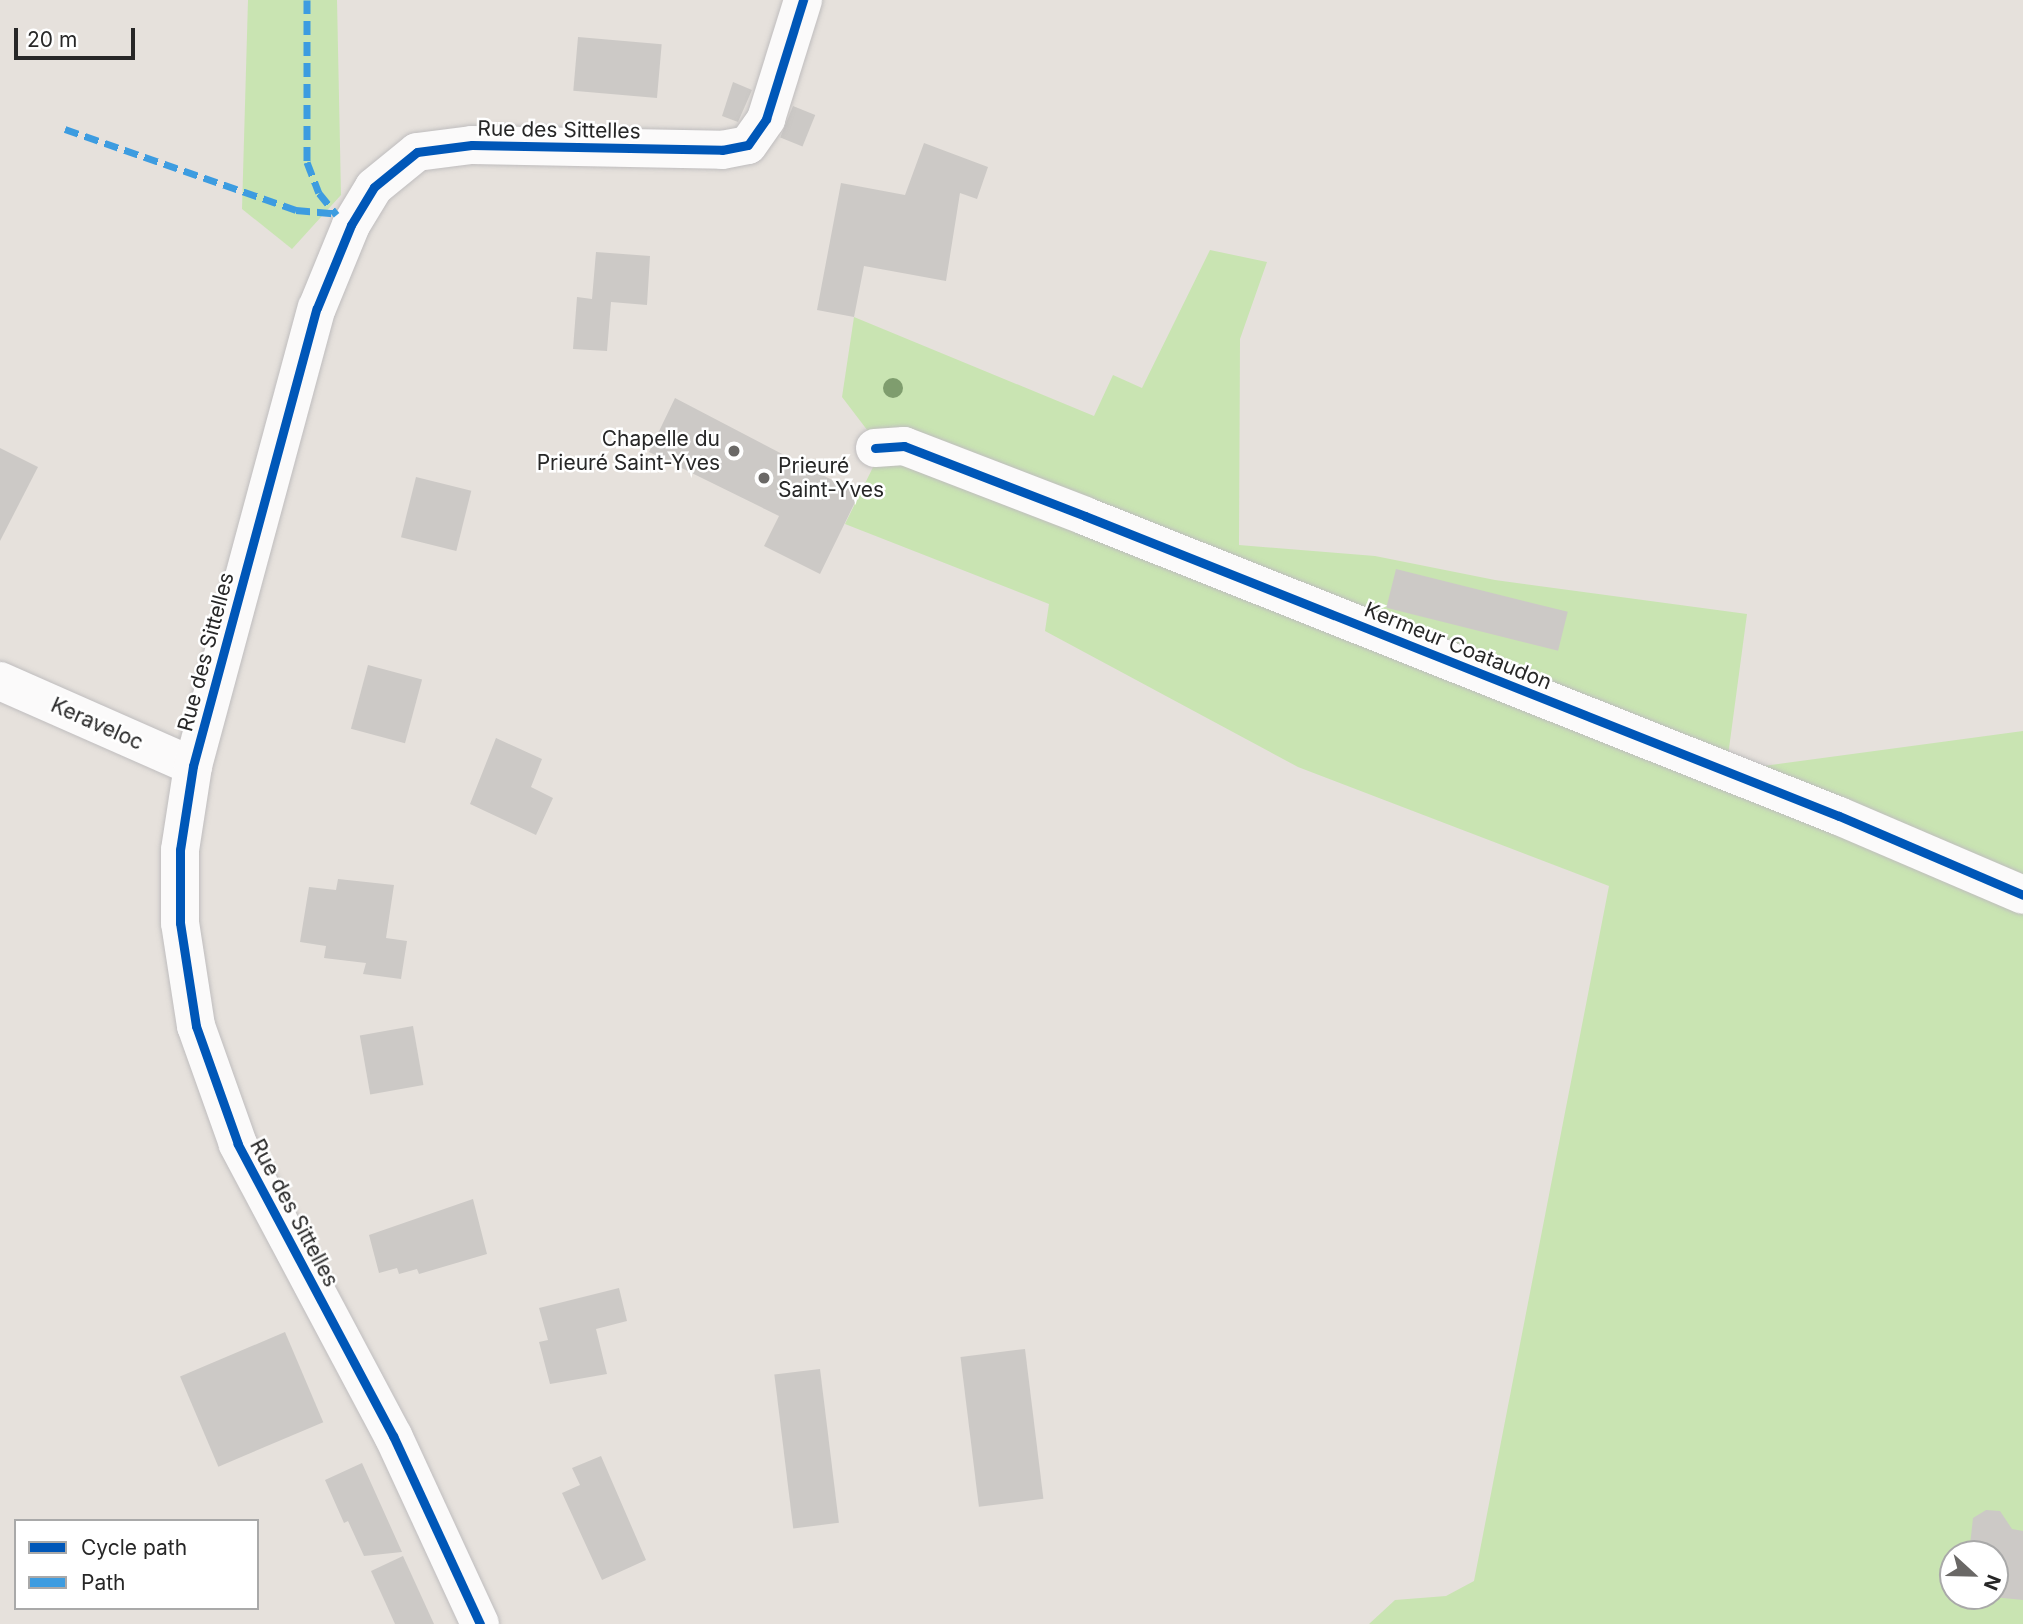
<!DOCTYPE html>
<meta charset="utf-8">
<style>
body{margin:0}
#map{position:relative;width:2023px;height:1624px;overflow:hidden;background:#e6e1dc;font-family:Inter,sans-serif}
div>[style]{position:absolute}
.green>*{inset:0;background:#c9e4b2}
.building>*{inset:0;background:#ccc9c6;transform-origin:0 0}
.roads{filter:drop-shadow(0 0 2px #bfbdbe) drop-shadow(0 0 2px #bfbdbe)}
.minor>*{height:38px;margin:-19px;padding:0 19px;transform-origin:19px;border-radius:19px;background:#fbfafa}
.quiet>*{height:7px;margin-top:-3.5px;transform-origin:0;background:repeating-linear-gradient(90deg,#3d9ce0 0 14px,transparent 0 21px)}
.cycleway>*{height:9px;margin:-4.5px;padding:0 4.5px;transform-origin:4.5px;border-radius:4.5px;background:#0057b8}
.trees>*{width:20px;height:20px;margin:-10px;border-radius:50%;background:#7f9d6e}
.dots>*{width:19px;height:19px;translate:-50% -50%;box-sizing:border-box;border:4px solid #fff;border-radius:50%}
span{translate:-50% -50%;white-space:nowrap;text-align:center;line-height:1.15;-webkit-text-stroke:5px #fff;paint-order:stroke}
.street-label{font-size:21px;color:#272727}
.poi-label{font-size:21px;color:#272727}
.right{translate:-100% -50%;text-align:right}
.left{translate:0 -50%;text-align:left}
.legend{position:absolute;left:14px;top:1519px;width:245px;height:91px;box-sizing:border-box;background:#fff;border:2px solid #a9a9a9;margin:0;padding:9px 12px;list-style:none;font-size:21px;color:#272727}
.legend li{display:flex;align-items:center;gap:14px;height:35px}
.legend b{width:35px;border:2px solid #a9a9a9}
.north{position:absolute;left:1939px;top:1540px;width:70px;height:70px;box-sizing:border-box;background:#fff;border:2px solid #a9a9a9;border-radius:50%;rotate:112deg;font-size:19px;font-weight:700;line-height:28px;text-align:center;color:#272727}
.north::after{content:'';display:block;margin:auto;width:24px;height:32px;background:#6a6866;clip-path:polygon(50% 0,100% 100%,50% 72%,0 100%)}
.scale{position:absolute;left:14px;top:28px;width:121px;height:32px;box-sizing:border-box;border:4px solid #272727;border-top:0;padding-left:9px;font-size:21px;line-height:24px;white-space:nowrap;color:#272727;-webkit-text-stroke:5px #fff;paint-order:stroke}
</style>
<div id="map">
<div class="green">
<div style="clip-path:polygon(248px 0,337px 0,341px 195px,292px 249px,242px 209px)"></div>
<div style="clip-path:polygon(evenodd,1210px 250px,1267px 262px,1240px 339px,1239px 545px,1375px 556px,1495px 580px,1747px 614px,1726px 771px,2023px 731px,2023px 1624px,1369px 1624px,1395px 1600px,1446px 1596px,1474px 1581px,1609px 886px,1298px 767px,1045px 631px,1049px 604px,845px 524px,878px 457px,874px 439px,842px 397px,854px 317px,1094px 416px,1113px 375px,1142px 388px,1210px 250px,1953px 1554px,1995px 1554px,1995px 1596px,1953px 1596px,1953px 1554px)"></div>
</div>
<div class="building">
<div style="left:578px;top:37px;width:84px;height:54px;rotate:5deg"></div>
<div style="clip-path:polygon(733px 82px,752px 90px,738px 122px,722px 116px)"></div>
<div style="left:793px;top:106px;width:24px;height:34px;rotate:22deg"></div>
<div style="clip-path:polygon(924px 143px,988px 167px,977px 199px,960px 193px,946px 281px,864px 266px,854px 317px,817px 310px,841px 183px,905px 195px)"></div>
<div style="clip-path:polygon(596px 252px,650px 256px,647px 305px,611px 302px,607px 351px,573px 349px,577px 297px,592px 299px)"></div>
<div style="clip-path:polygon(675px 398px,859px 494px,820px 574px,764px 546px,779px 516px,649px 452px)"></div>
<div style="clip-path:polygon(0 448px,38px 467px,0 541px)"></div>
<div style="left:416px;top:477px;width:57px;height:62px;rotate:14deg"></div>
<div style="left:1396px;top:569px;width:177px;height:40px;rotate:14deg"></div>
<div style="left:368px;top:665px;width:56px;height:66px;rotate:15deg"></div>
<div style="clip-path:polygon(496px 738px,542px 759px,531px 787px,553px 798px,536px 835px,470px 804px)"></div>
<div style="clip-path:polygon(338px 879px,394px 885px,386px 938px,407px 941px,401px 979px,363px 974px,366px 963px,324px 958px,326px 946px,300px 942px,309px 887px,336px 890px)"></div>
<div style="left:413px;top:1026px;width:60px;height:54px;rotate:80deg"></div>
<div style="clip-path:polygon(473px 1199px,487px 1254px,419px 1274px,417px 1269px,399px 1274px,397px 1268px,379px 1273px,369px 1235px)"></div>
<div style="clip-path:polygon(619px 1288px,627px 1321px,596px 1329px,607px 1374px,550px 1384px,539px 1342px,548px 1340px,539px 1308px)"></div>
<div style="left:285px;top:1332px;width:98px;height:114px;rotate:67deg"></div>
<div style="left:1025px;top:1349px;width:151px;height:65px;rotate:83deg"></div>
<div style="left:820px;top:1369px;width:155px;height:46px;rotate:83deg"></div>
<div style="clip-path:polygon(601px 1456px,646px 1560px,602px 1580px,562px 1493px,580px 1485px,572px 1468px)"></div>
<div style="clip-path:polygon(362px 1463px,402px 1552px,364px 1556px,348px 1521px,344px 1523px,325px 1480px)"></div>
<div style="clip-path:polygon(1986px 1510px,2000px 1511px,2012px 1529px,2023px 1531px,2023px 1600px,1983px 1596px,1995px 1596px,1995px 1554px,1969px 1554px,1973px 1518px)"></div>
<div style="clip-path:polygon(403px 1556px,434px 1624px,395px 1624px,371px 1571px)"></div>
</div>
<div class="roads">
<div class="minor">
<div style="left:875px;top:448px;width:29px;rotate:-4deg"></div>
<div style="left:904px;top:446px;width:194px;rotate:21.1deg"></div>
<div style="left:1085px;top:516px;width:811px;rotate:21.7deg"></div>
<div style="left:1839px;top:816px;width:200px;rotate:23.2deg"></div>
<div style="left:0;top:681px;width:211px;rotate:23.8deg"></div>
<div style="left:480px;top:1624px;width:207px;rotate:-114.8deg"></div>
<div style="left:393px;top:1436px;width:331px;rotate:-118deg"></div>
<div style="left:238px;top:1144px;width:125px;rotate:-109.6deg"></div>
<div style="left:196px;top:1026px;width:104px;rotate:-98.8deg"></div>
<div style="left:180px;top:923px;width:73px;rotate:-90deg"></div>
<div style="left:180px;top:850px;width:85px;rotate:-81.2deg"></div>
<div style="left:193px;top:766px;width:474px;rotate:-74.9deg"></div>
<div style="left:317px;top:308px;width:90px;rotate:-67.7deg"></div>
<div style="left:351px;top:225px;width:44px;rotate:-58.8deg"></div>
<div style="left:374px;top:187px;width:55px;rotate:-39.1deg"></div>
<div style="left:417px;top:152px;width:55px;rotate:-7.3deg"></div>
<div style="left:472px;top:145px;width:250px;rotate:1.1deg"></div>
<div style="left:722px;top:150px;width:26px;rotate:-11deg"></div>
<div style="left:748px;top:145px;width:32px;rotate:-55deg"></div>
<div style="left:766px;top:119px;width:125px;rotate:-72.7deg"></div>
</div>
</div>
<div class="quiet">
<div style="left:307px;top:0;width:162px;rotate:90deg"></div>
<div style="left:307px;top:162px;width:33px;rotate:69deg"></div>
<div style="left:319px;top:193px;width:28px;rotate:51deg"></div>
<div style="left:65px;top:129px;width:245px;rotate:19.3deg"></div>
<div style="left:296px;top:210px;width:37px;rotate:5deg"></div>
</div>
<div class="cycleway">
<div style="left:875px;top:448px;width:29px;rotate:-4deg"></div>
<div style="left:904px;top:446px;width:194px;rotate:21.1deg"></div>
<div style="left:1085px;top:516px;width:811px;rotate:21.7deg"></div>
<div style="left:1839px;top:816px;width:200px;rotate:23.2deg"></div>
<div style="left:480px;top:1624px;width:207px;rotate:-114.8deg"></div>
<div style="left:393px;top:1436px;width:331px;rotate:-118deg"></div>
<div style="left:238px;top:1144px;width:125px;rotate:-109.6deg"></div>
<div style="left:196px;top:1026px;width:104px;rotate:-98.8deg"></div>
<div style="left:180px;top:923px;width:73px;rotate:-90deg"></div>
<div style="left:180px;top:850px;width:85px;rotate:-81.2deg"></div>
<div style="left:193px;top:766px;width:474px;rotate:-74.9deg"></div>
<div style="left:317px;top:308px;width:90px;rotate:-67.7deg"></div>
<div style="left:351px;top:225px;width:44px;rotate:-58.8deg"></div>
<div style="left:374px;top:187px;width:55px;rotate:-39.1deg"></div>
<div style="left:417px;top:152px;width:55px;rotate:-7.3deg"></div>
<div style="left:472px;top:145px;width:250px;rotate:1.1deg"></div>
<div style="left:722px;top:150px;width:26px;rotate:-11deg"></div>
<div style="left:748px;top:145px;width:32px;rotate:-55deg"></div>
<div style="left:766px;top:119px;width:125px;rotate:-72.7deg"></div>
</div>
<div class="trees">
<div style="left:893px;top:388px"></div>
</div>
<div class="dots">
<div style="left:734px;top:451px;background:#6a6866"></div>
<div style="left:764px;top:478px;background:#6a6866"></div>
</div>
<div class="street-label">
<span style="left:559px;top:130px;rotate:1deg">Rue des Sittelles</span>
<span style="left:1458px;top:646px;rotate:22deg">Kermeur Coataudon</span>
<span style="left:206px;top:652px;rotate:-75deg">Rue des Sittelles</span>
<span style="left:97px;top:724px;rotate:24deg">Keraveloc</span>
<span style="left:294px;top:1213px;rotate:62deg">Rue des Sittelles</span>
</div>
<div class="poi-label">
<span class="right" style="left:720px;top:451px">Chapelle du<br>Prieuré Saint-Yves</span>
<span class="left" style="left:778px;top:478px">Prieuré<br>Saint-Yves</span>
</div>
<ul class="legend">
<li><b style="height:9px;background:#0057b8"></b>Cycle path</li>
<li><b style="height:9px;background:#3d9ce0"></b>Path</li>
</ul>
<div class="north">N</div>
<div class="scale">20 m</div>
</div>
